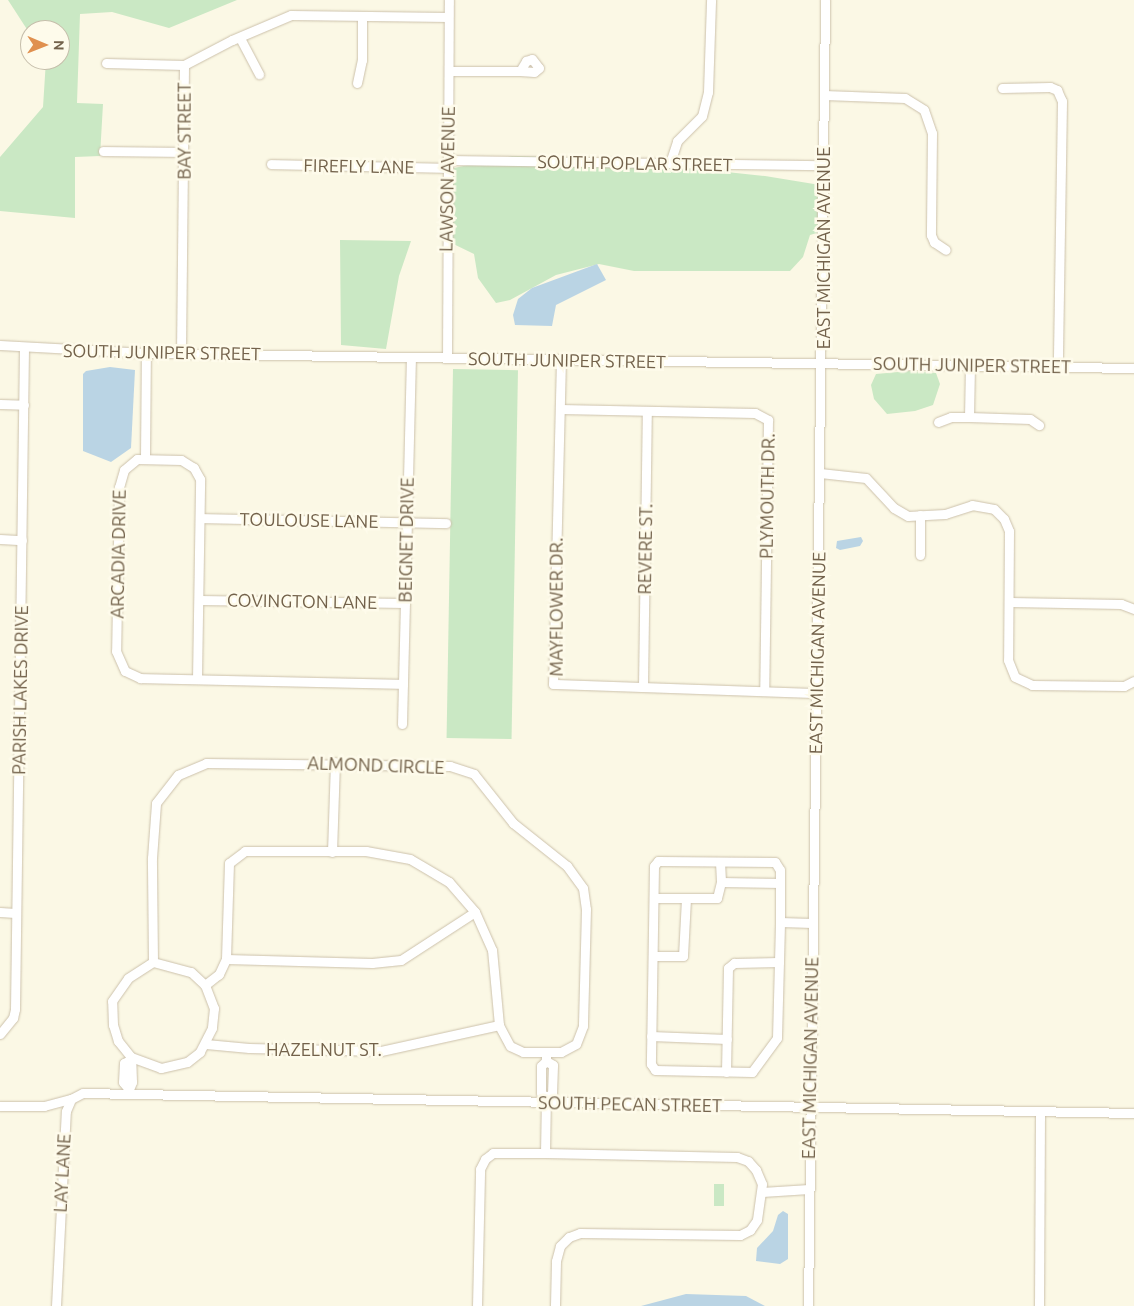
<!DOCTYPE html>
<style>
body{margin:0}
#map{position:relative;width:1134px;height:1306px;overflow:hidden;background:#fbf8e5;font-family:Ubuntu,sans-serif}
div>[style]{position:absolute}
.green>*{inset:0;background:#cae8c4;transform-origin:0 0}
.water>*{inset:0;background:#bad4e4}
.roads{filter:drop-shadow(0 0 1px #ccc1ab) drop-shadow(0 0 1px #ccc1ab)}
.minor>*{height:9px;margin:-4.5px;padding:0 4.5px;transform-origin:4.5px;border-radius:4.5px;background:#fff}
span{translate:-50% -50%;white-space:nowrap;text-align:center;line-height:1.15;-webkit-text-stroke:5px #fefbeb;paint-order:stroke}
.street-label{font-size:18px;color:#73624b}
.north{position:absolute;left:20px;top:20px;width:50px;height:50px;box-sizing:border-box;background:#fefbeb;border:1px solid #c6beab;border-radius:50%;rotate:91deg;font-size:14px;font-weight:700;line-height:20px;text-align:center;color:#73624b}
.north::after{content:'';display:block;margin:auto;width:18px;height:22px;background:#e0904f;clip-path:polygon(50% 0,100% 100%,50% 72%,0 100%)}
</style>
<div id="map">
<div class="green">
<div style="clip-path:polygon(8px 0,237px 0,169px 28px,112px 12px,80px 14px,77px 103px,103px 104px,100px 156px,75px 157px,75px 218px,0 211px,0 157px,43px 107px,46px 60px,60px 60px,60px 30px,30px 30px,30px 34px)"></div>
<div style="clip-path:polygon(512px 156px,596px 158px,765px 176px,820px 185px,820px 232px,810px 235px,803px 257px,790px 271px,634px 271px,599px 264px,556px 275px,510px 300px,496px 303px,478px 278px,474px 254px,439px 237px,454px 168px)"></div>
<div style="clip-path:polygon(340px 240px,411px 241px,399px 276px,386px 349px,341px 345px)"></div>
<div style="left:453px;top:369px;width:65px;height:369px;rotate:1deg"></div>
<div style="clip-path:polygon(909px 371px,936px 373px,940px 384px,933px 405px,915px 411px,887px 414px,874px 399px,871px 385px,876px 374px)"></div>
<div style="left:714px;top:1184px;width:10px;height:22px"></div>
</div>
<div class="water">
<div style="clip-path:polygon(597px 264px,606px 280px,556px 305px,552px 326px,515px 325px,513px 315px,518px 299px,532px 288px)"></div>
<div style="clip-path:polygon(110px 367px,135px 370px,131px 448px,111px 462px,83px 451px,83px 374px,86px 371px)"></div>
<div style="clip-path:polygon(861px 537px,863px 541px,860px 546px,840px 550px,836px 548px,837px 541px)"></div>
<div style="clip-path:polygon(783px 1211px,788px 1214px,788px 1259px,780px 1264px,756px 1261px,757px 1248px,773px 1231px,778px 1215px)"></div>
<div style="clip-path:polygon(686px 1294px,746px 1296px,765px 1306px,641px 1306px)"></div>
</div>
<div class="roads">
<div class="minor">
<div style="left:240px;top:38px;width:41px;rotate:62.2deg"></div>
<div style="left:532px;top:59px;width:11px;rotate:52deg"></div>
<div style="left:539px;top:68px;width:6px;rotate:141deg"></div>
<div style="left:534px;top:72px;width:14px;rotate:-176deg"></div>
<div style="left:520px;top:71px;width:12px;rotate:-59deg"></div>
<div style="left:526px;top:61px;width:6px;rotate:-18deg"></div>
<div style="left:106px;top:63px;width:78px;rotate:1.5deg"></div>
<div style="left:449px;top:71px;width:71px"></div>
<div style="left:357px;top:83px;width:24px;rotate:-78deg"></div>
<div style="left:362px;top:60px;width:44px;rotate:-90deg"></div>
<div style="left:1002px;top:88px;width:48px;rotate:-1.2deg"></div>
<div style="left:1050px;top:87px;width:8px;rotate:23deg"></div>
<div style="left:1057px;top:90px;width:12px;rotate:66deg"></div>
<div style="left:1062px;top:101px;width:266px;rotate:90.9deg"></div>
<div style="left:824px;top:95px;width:81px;rotate:2.1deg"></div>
<div style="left:905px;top:98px;width:22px;rotate:32deg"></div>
<div style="left:924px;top:110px;width:24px;rotate:71deg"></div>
<div style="left:932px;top:133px;width:102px;rotate:90.6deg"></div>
<div style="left:931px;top:235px;width:8px;rotate:67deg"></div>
<div style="left:934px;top:242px;width:14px;rotate:34deg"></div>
<div style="left:103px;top:151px;width:80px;rotate:0.7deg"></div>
<div style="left:447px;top:160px;width:376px;rotate:0.8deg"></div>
<div style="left:670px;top:163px;width:23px;rotate:-72deg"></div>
<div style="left:677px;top:141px;width:35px;rotate:-45deg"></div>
<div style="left:702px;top:116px;width:25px;rotate:-76deg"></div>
<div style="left:708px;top:92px;width:92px;rotate:-88.1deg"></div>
<div style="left:271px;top:164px;width:177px;rotate:1.3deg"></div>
<div style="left:0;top:345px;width:146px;rotate:3.1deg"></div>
<div style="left:146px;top:353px;width:988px;rotate:0.87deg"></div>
<div style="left:181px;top:353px;width:288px;rotate:-89.4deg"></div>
<div style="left:184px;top:65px;width:54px;rotate:-27.5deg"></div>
<div style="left:232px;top:40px;width:64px;rotate:-23deg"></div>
<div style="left:291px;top:15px;width:157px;rotate:0.7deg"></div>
<div style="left:447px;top:358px;width:358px;rotate:-89.7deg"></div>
<div style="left:561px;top:359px;width:325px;rotate:91.4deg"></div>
<div style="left:553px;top:684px;width:263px;rotate:2deg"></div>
<div style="left:0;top:404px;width:24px;rotate:2deg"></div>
<div style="left:560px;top:409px;width:195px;rotate:1.2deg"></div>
<div style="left:755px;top:413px;width:15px;rotate:28deg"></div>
<div style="left:768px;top:420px;width:271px;rotate:90.8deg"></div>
<div style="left:969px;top:417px;width:52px;rotate:-88.9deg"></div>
<div style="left:938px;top:422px;width:14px;rotate:-21deg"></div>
<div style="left:951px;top:417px;width:18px"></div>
<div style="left:969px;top:417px;width:61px;rotate:1.9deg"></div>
<div style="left:1030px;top:419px;width:11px;rotate:34deg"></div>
<div style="left:145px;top:458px;width:105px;rotate:-89.5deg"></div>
<div style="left:820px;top:473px;width:46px;rotate:6.2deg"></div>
<div style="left:866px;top:478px;width:41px;rotate:47deg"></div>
<div style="left:894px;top:508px;width:16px;rotate:30deg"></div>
<div style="left:908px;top:516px;width:37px;rotate:-3deg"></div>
<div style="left:945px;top:514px;width:28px;rotate:-18deg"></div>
<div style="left:972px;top:505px;width:22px;rotate:10deg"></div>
<div style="left:994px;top:509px;width:14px;rotate:45deg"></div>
<div style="left:1004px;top:519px;width:13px;rotate:67deg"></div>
<div style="left:1009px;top:531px;width:129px;rotate:90.4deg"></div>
<div style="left:1008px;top:660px;width:18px;rotate:68deg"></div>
<div style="left:1015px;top:677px;width:19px;rotate:25deg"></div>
<div style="left:1032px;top:685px;width:92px;rotate:0.6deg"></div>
<div style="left:1124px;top:686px;width:11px;rotate:-27deg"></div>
<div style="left:920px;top:515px;width:40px;rotate:90deg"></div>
<div style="left:201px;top:518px;width:245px;rotate:1.2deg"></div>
<div style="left:0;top:539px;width:22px;rotate:3deg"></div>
<div style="left:199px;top:600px;width:206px;rotate:0.8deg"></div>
<div style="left:1010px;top:602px;width:111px;rotate:1deg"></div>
<div style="left:1121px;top:604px;width:14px;rotate:21deg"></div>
<div style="left:197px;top:679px;width:200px;rotate:-89.1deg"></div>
<div style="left:200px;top:479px;width:13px;rotate:-119deg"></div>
<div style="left:194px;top:468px;width:15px;rotate:-148deg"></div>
<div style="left:181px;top:460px;width:44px;rotate:-178.7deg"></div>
<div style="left:137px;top:459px;width:17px;rotate:140deg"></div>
<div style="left:124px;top:470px;width:18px;rotate:106deg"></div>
<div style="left:119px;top:487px;width:164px;rotate:91deg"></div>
<div style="left:116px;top:651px;width:22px;rotate:66deg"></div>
<div style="left:125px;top:671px;width:17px;rotate:25deg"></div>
<div style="left:140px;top:678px;width:263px;rotate:1.3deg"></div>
<div style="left:643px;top:687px;width:276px;rotate:-89.2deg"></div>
<div style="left:402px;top:724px;width:367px;rotate:-88.6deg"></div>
<div style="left:332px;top:852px;width:90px;rotate:-88.1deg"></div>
<div style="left:720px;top:862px;width:20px;rotate:87deg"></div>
<div style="left:721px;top:882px;width:59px;rotate:1deg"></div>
<div style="left:654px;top:898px;width:32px"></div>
<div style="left:0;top:912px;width:15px;rotate:4deg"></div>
<div style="left:780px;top:922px;width:52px;rotate:-90deg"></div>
<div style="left:780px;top:870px;width:9px;rotate:-122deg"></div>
<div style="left:775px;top:862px;width:117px;rotate:-179.5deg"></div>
<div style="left:658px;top:861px;width:6px;rotate:129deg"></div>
<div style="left:654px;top:866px;width:198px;rotate:90.9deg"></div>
<div style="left:651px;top:1064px;width:7px;rotate:56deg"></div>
<div style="left:655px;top:1070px;width:97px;rotate:1.2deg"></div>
<div style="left:752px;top:1072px;width:42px;rotate:-53.7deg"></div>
<div style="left:777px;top:1038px;width:116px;rotate:-88.5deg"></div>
<div style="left:780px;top:922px;width:32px;rotate:2deg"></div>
<div style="left:653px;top:956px;width:30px"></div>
<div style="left:683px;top:956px;width:58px;rotate:-87deg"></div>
<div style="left:686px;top:898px;width:31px"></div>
<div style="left:717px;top:898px;width:16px;rotate:-76deg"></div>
<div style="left:226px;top:959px;width:146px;rotate:1.6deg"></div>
<div style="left:372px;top:963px;width:29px;rotate:-6deg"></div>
<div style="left:401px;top:960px;width:88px;rotate:-33deg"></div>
<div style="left:153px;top:962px;width:104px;rotate:-90.6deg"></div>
<div style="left:152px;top:858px;width:55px;rotate:-85.8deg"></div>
<div style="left:156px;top:803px;width:36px;rotate:-52deg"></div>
<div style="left:178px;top:775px;width:30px;rotate:-23deg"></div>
<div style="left:206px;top:763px;width:244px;rotate:0.7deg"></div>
<div style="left:450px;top:766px;width:25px;rotate:18deg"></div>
<div style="left:474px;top:774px;width:63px;rotate:51.5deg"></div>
<div style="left:513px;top:823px;width:69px;rotate:38.5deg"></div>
<div style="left:567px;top:866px;width:27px;rotate:54deg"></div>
<div style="left:583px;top:888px;width:21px;rotate:82deg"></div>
<div style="left:586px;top:909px;width:117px;rotate:91.5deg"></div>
<div style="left:583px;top:1026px;width:19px;rotate:111deg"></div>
<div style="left:576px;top:1044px;width:17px;rotate:152deg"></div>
<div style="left:561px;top:1052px;width:38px;rotate:180deg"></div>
<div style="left:523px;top:1052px;width:14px;rotate:-155deg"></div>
<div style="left:510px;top:1046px;width:24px;rotate:-118deg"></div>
<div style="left:499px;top:1025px;width:75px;rotate:-95.3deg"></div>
<div style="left:492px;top:950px;width:42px;rotate:-114.1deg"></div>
<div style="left:475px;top:912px;width:40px;rotate:-131deg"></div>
<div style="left:449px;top:882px;width:45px;rotate:-149.5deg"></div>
<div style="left:410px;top:859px;width:45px;rotate:-169.7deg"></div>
<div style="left:366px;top:851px;width:121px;rotate:180deg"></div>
<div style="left:245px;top:851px;width:20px;rotate:143deg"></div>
<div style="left:229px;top:863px;width:96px;rotate:91.8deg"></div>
<div style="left:226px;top:959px;width:17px;rotate:115deg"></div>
<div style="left:219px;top:974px;width:18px;rotate:142deg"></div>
<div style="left:153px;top:962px;width:39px;rotate:15deg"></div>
<div style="left:191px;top:972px;width:19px;rotate:43deg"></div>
<div style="left:205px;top:985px;width:25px;rotate:69deg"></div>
<div style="left:214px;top:1008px;width:20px;rotate:96deg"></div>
<div style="left:212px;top:1028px;width:27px;rotate:117deg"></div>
<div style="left:200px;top:1052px;width:16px;rotate:142deg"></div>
<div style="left:187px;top:1062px;width:27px;rotate:167deg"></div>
<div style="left:161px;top:1068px;width:32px;rotate:-160deg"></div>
<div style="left:131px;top:1057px;width:21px;rotate:-129deg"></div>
<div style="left:118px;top:1041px;width:17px;rotate:-107deg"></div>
<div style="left:113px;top:1025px;width:24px;rotate:-92deg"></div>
<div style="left:112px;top:1001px;width:28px;rotate:-55deg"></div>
<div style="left:128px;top:978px;width:30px;rotate:-33deg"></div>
<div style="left:0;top:1034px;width:21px;rotate:-51deg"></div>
<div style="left:13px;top:1018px;width:9px;rotate:-77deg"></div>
<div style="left:15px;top:1009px;width:662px;rotate:-89.22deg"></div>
<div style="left:651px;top:1036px;width:76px;rotate:2.3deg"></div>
<div style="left:206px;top:1044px;width:43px;rotate:5.3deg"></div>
<div style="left:249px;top:1048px;width:132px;rotate:1.3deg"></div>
<div style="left:381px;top:1051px;width:121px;rotate:-12.4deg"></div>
<div style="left:726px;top:1072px;width:104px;rotate:-88.9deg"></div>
<div style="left:728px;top:968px;width:8px;rotate:-40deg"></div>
<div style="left:734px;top:963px;width:45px;rotate:-1.3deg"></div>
<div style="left:127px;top:1087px;width:6px;rotate:-129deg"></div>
<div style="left:123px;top:1082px;width:19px;rotate:-87deg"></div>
<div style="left:124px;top:1063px;width:7px;rotate:-27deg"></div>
<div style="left:127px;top:1094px;width:13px;rotate:-67deg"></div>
<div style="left:132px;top:1082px;width:25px;rotate:-92deg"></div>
<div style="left:546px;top:1097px;width:7px;rotate:-27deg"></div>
<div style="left:552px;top:1094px;width:29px;rotate:-88deg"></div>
<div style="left:553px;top:1065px;width:8px;rotate:-150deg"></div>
<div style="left:0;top:1106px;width:44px"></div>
<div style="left:44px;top:1106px;width:28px;rotate:-15deg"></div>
<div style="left:545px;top:1153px;width:192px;rotate:1.2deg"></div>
<div style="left:737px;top:1157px;width:12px;rotate:20deg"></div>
<div style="left:748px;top:1161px;width:12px;rotate:48deg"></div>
<div style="left:756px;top:1170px;width:15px;rotate:67deg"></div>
<div style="left:762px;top:1184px;width:36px;rotate:98deg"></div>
<div style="left:757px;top:1220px;width:12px;rotate:125deg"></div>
<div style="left:750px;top:1230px;width:11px;rotate:153deg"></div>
<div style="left:740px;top:1235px;width:160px;rotate:-179.3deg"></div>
<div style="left:580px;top:1233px;width:12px;rotate:160deg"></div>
<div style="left:569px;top:1237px;width:13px;rotate:135deg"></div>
<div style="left:560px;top:1246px;width:16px;rotate:105deg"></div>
<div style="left:556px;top:1261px;width:45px;rotate:91.3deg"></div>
<div style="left:762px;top:1192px;width:47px;rotate:-3.7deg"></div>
<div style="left:56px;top:1306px;width:195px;rotate:-87.1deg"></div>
<div style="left:66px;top:1111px;width:13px;rotate:-67deg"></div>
<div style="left:71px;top:1099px;width:13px;rotate:-27deg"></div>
<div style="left:83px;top:1093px;width:1051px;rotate:1.09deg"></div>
<div style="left:477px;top:1306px;width:137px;rotate:-88.7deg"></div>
<div style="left:480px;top:1169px;width:11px;rotate:-63deg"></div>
<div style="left:485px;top:1159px;width:10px;rotate:-37deg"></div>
<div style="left:493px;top:1153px;width:52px"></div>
<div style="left:545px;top:1153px;width:56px;rotate:-89deg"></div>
<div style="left:546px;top:1097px;width:6px;rotate:-141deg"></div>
<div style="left:541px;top:1093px;width:27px;rotate:-90deg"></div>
<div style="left:541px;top:1066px;width:7px;rotate:-45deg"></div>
<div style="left:546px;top:1061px;width:7px;rotate:-90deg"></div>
<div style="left:808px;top:1306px;width:1306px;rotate:-89.25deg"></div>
<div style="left:1039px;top:1306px;width:195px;rotate:-89.7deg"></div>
</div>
</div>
<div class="street-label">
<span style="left:184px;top:131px;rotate:-90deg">BAY STREET</span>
<span style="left:635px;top:163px;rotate:1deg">SOUTH POPLAR STREET</span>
<span style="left:359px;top:166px;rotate:1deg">FIREFLY LANE</span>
<span style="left:447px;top:179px;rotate:-89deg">LAWSON AVENUE</span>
<span style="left:823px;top:248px;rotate:-90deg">EAST MICHIGAN AVENUE</span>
<span style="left:162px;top:352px;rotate:1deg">SOUTH JUNIPER STREET</span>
<span style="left:567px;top:360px;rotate:1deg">SOUTH JUNIPER STREET</span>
<span style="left:972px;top:365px;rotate:1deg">SOUTH JUNIPER STREET</span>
<span style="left:767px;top:496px;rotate:-89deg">PLYMOUTH DR.</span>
<span style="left:309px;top:520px;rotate:1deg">TOULOUSE LANE</span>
<span style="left:406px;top:540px;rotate:-89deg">BEIGNET DRIVE</span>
<span style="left:645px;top:549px;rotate:-89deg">REVERE ST.</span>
<span style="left:118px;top:554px;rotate:-89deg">ARCADIA DRIVE</span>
<span style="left:302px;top:601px;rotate:1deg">COVINGTON LANE</span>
<span style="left:556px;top:607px;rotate:-90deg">MAYFLOWER DR.</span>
<span style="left:817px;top:653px;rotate:-89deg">EAST MICHIGAN AVENUE</span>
<span style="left:20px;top:690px;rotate:-89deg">PARISH LAKES DRIVE</span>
<span style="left:376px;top:765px;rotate:2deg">ALMOND CIRCLE</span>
<span style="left:324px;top:1049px">HAZELNUT ST.</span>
<span style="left:810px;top:1058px;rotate:-89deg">EAST MICHIGAN AVENUE</span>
<span style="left:630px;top:1104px;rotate:1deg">SOUTH PECAN STREET</span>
<span style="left:62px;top:1173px;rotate:-87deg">LAY LANE</span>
</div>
<div class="north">N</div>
</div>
